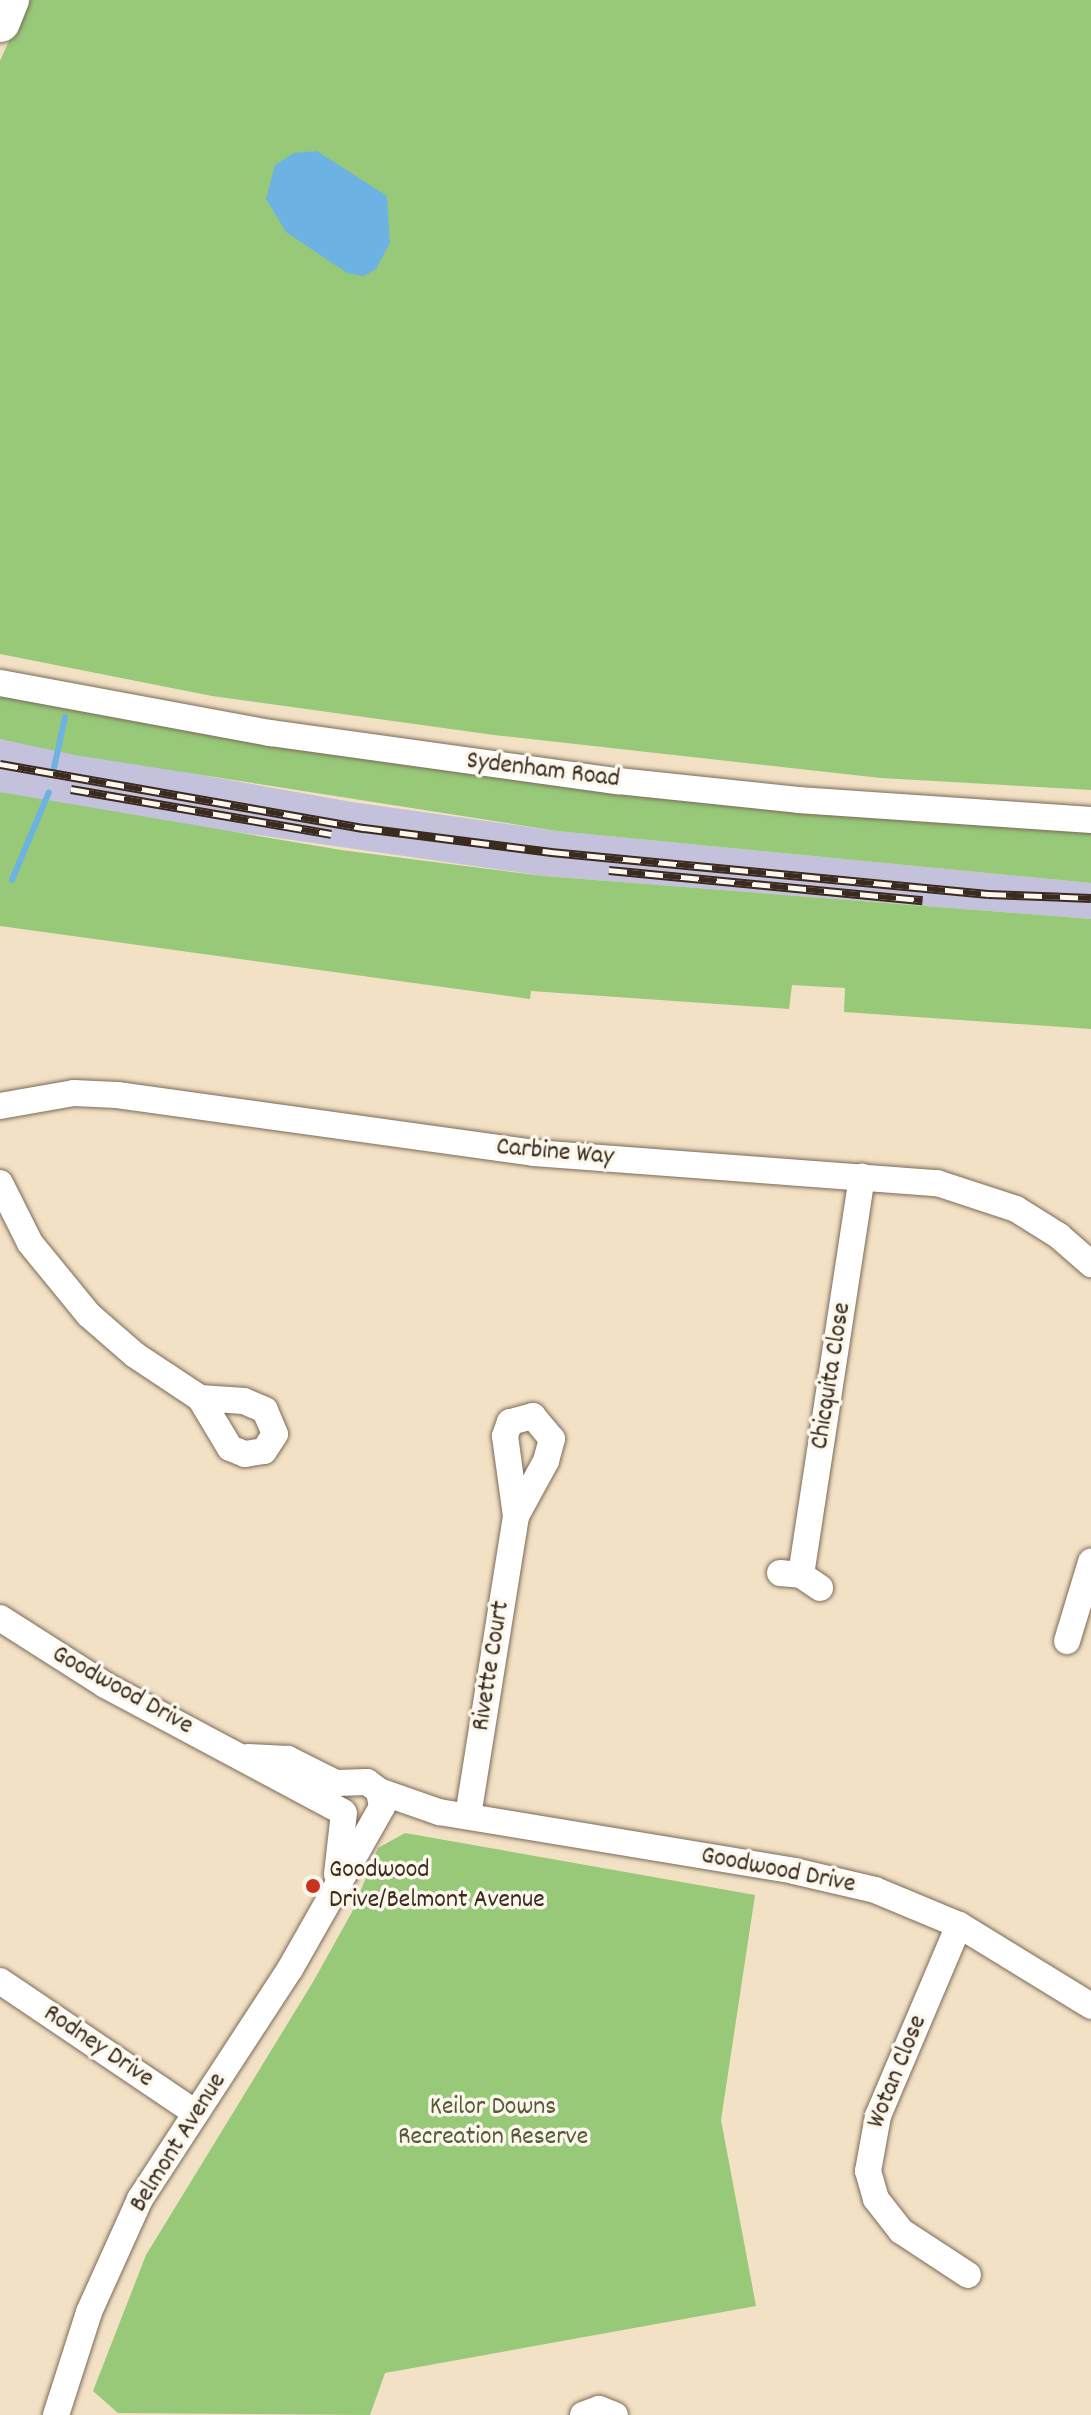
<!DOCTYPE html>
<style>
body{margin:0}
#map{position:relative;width:1091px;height:2415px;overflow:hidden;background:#f2e1c4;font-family:Dekko,sans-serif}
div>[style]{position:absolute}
.industrial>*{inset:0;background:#c3c1db}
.green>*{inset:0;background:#97c979}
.water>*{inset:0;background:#6cb3e3}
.stream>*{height:6px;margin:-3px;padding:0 3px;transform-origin:3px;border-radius:3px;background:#6cb3e3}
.roads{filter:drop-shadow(0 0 2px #7b6a58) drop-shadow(0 0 2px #7b6a58)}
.minor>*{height:26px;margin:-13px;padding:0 13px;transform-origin:13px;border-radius:13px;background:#fff}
.primary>*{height:40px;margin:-20px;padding:0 20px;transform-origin:20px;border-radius:20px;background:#fff}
.rail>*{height:9px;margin-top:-4.5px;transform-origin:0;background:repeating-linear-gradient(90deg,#fbf7ec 0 18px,#3b2a1e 0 36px);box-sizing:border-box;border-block:2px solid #3b2a1e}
.dots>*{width:22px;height:22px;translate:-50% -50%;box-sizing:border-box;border:4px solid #fbf7ec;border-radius:50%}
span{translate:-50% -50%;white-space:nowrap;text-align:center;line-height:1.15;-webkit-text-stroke:7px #fbf7ec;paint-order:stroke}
.street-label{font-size:26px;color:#3b2a1e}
.poi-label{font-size:26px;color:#3b2a1e}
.left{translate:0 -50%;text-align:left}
.park-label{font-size:26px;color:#575a39}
</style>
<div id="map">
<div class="industrial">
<div style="clip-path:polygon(0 739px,352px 802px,557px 831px,1091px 883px,1091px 919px,544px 876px,124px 816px,0 792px)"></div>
</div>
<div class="green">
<div style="clip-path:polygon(27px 0,1091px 0,1091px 790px,881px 778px,494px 735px,212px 696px,0 654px,0 61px)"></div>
<div style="clip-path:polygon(0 692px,1091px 828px,1091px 883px,557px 831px,75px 755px,0 739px)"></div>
<div style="clip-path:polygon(0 792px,341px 850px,544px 876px,1091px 919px,1091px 1029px,844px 1012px,845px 988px,792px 985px,789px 1009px,531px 991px,530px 999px,0 926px)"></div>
<div style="clip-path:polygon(405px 1833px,755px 1895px,721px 2120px,756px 2306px,385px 2373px,370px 2415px,118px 2413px,93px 2391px,146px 2255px,313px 1982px,352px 1912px,378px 1848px)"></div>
</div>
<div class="water">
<div style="clip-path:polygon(317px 151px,387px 196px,390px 243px,376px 269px,364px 276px,347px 273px,286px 232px,266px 199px,275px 165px,294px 153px)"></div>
</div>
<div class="stream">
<div style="left:54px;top:768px;width:52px;rotate:-77.8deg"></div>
<div style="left:12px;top:880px;width:95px;rotate:-67.2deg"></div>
</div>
<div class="roads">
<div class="minor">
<div style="left:0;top:683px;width:275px;rotate:10.5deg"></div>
<div style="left:270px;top:733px;width:351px;rotate:7.9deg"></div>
<div style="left:618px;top:781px;width:181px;rotate:6deg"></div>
<div style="left:798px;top:800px;width:294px;rotate:3.9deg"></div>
<div style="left:0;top:1106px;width:75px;rotate:-10deg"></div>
<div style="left:74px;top:1093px;width:43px;rotate:2.7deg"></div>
<div style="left:117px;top:1095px;width:421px;rotate:7.9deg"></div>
<div style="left:534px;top:1153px;width:404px;rotate:4.3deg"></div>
<div style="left:937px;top:1183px;width:83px;rotate:18.2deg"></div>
<div style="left:1016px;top:1209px;width:51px;rotate:32.1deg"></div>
<div style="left:1059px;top:1236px;width:43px;rotate:41.2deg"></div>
<div style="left:0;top:1183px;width:67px;rotate:63.4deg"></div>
<div style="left:30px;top:1243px;width:93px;rotate:50.7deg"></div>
<div style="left:89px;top:1315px;width:61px;rotate:41deg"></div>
<div style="left:135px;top:1355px;width:78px;rotate:33.5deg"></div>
<div style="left:200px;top:1398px;width:58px;rotate:59deg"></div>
<div style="left:230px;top:1448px;width:16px;rotate:22deg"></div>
<div style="left:245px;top:1454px;width:19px;rotate:-9deg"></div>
<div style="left:264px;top:1451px;width:20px;rotate:-57deg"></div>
<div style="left:275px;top:1434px;width:26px;rotate:-113deg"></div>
<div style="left:265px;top:1410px;width:23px;rotate:-157deg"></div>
<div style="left:244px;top:1401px;width:44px;rotate:-176.1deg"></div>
<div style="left:780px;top:1573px;width:21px;rotate:5deg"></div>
<div style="left:801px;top:1575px;width:23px;rotate:34deg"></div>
<div style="left:801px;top:1575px;width:403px;rotate:-81.3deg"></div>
<div style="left:0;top:1618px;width:125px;rotate:32.5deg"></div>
<div style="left:105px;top:1685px;width:270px;rotate:28.1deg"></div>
<div style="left:1067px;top:1641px;width:83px;rotate:-73.1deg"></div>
<div style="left:379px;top:1791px;width:64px;rotate:19.3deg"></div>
<div style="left:439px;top:1812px;width:360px;rotate:9.4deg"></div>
<div style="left:794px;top:1871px;width:83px;rotate:13.2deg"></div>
<div style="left:875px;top:1890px;width:91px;rotate:22.6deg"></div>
<div style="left:959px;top:1925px;width:155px;rotate:31.5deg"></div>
<div style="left:468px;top:1816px;width:304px;rotate:-80.9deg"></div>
<div style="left:516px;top:1516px;width:63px;rotate:-61.4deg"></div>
<div style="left:546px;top:1461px;width:23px;rotate:-75deg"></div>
<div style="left:552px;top:1439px;width:30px;rotate:-130deg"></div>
<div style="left:533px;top:1416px;width:24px;rotate:165deg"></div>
<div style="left:510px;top:1422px;width:15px;rotate:110deg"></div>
<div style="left:505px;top:1436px;width:81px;rotate:82.2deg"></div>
<div style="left:337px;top:1874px;width:61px;rotate:-83.5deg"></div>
<div style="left:959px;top:1925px;width:207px;rotate:113deg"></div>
<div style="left:878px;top:2116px;width:56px;rotate:100.3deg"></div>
<div style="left:868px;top:2171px;width:29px;rotate:74deg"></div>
<div style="left:876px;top:2199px;width:41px;rotate:52deg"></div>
<div style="left:901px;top:2231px;width:80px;rotate:33.3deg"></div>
<div style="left:0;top:1981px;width:236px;rotate:34deg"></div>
<div style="left:56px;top:2415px;width:108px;rotate:-72.2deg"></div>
<div style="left:89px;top:2312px;width:124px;rotate:-65.7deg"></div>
<div style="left:140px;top:2199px;width:275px;rotate:-56.9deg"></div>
<div style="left:290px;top:1969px;width:186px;rotate:-60.4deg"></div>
<div style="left:382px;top:1807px;width:16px;rotate:-101deg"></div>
<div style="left:379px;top:1791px;width:15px;rotate:-143deg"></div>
<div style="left:367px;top:1782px;width:31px;rotate:178deg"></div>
<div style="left:336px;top:1783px;width:54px;rotate:-153.4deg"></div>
<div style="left:288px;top:1759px;width:40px;rotate:-177.1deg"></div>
<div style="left:583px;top:2415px;width:17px;rotate:-21deg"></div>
<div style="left:599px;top:2409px;width:17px;rotate:21deg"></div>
</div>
<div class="primary">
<div style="left:0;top:22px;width:24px;rotate:-68deg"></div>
</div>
</div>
<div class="rail">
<div style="left:0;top:764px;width:370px;rotate:10deg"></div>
<div style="left:364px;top:828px;width:189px;rotate:7.3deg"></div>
<div style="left:551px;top:852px;width:439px;rotate:5.5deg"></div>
<div style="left:988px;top:894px;width:103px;rotate:2.2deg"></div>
<div style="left:71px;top:789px;width:264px;rotate:9.8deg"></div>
<div style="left:609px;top:870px;width:315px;rotate:5.5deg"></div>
</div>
<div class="dots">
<div style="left:313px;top:1886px;background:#c8321e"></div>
</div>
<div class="street-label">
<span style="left:543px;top:771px;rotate:7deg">Sydenham Road</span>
<span style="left:555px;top:1153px;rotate:5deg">Carbine Way</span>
<span style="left:832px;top:1376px;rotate:-81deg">Chicquita Close</span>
<span style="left:492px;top:1666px;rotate:-81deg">Rivette Court</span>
<span style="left:122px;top:1691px;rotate:29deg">Goodwood Drive</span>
<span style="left:778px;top:1871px;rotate:11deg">Goodwood Drive</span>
<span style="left:98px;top:2047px;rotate:34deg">Rodney Drive</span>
<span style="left:898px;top:2072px;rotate:-68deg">Wotan Close</span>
<span style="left:179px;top:2143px;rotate:-58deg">Belmont Avenue</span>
</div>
<div class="poi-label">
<span class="left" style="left:329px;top:1886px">Goodwood<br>Drive/Belmont Avenue</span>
</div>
<div class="park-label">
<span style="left:493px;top:2123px">Keilor Downs<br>Recreation Reserve</span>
</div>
</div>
